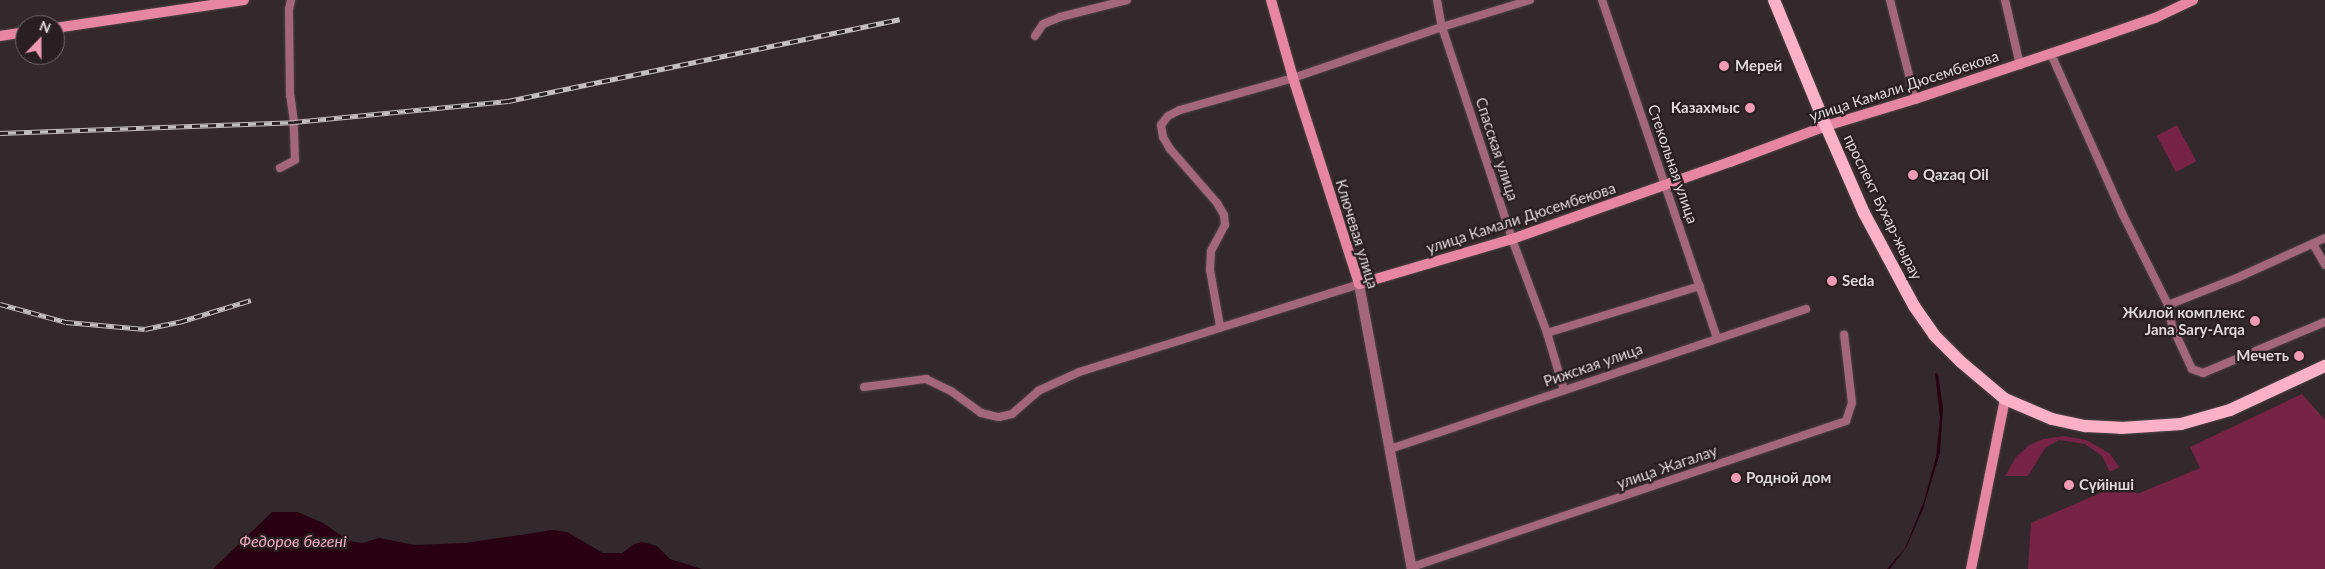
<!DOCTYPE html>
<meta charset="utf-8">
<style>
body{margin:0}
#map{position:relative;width:2325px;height:569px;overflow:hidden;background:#33292c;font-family:Lato,sans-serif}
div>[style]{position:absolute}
.green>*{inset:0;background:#762345;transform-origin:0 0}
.water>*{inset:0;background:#290011}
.roads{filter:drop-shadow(0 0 1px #4f4548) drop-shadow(0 0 1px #4f4548)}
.minor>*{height:8px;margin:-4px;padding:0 4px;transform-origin:4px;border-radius:4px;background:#a3667a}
.tertiary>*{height:10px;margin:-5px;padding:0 5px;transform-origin:5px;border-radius:5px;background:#a3667a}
.secondary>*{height:10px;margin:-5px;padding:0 5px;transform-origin:5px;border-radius:5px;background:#e785a5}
.primary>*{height:12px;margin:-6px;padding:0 6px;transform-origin:6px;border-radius:6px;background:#fdb1c8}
.rail>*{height:4.5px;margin-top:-2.25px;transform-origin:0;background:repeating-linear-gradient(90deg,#291f22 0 8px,#c5bec0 0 16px);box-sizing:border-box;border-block:1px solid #c5bec0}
.dots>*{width:14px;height:14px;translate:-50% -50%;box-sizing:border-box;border:2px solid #291f22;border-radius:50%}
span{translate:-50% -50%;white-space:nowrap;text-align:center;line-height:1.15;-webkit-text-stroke:4.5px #291f22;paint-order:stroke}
.poi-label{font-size:15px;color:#dfd8da;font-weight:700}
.left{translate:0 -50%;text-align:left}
.right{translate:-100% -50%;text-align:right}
.street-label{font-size:15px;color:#dfd8da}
.water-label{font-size:16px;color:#f4aac1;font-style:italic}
.north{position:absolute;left:15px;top:15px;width:50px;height:50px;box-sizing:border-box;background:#291f22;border:1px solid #72696c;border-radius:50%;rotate:22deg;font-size:14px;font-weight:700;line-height:20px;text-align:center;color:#dfd8da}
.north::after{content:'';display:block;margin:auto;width:18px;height:22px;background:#f09ab5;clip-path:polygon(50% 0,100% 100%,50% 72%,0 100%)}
</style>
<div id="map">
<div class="green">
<div style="left:2177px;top:125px;width:41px;height:23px;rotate:62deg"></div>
<div style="clip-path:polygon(2302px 394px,2325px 420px,2325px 569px,2028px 569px,2031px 523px,2128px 481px,2137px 494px,2200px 468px,2190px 447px)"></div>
<div style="clip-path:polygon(2064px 436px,2086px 440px,2097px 446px,2110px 454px,2119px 467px,2110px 472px,2102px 456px,2085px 444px,2059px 440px,2045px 448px,2028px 476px,2005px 476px,2016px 457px,2029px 445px,2044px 439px)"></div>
</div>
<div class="water">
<div style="clip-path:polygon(1935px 373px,1938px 374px,1943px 407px,1940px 453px,1923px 509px,1907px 546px,1890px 569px,1887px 569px,1905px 548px,1924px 501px,1936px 457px,1940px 418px)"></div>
<div style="clip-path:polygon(272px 512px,298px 512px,323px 523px,349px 541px,362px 543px,379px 538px,415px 545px,465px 543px,553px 530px,567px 532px,603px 553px,622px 553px,634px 544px,643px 542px,657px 546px,670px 559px,702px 569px,213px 569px)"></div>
</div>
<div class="roads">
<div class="minor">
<div style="left:1437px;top:0;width:27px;rotate:80deg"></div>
<div style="left:1442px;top:27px;width:223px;rotate:71.7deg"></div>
<div style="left:1512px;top:239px;width:100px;rotate:69.6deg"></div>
<div style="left:1547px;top:333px;width:59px;rotate:73.4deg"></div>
<div style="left:1602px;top:0;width:357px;rotate:71.2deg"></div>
<div style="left:1890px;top:0;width:102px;rotate:75.8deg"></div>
<div style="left:2005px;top:0;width:67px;rotate:77deg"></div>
<div style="left:1035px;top:36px;width:14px;rotate:-56deg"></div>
<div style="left:1043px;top:24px;width:18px;rotate:-22deg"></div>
<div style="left:1060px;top:17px;width:69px;rotate:-14.2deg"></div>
<div style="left:2051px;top:54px;width:176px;rotate:65.9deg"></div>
<div style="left:2123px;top:215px;width:101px;rotate:63.4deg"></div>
<div style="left:2168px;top:305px;width:76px;rotate:-21.5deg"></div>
<div style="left:2239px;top:277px;width:94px;rotate:-24.4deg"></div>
<div style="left:280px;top:168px;width:17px;rotate:-28deg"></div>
<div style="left:295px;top:160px;width:38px;rotate:-92deg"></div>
<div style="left:294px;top:122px;width:27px;rotate:-98deg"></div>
<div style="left:290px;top:95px;width:86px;rotate:-90.7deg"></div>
<div style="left:289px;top:9px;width:9px;rotate:-77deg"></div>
<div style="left:2313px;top:244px;width:24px;rotate:60deg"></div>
<div style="left:2168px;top:305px;width:21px;rotate:79deg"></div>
<div style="left:2172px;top:326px;width:47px;rotate:65.1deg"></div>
<div style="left:2192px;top:369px;width:12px;rotate:20deg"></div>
<div style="left:2203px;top:373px;width:132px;rotate:-22.7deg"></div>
<div style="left:1220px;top:326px;width:57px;rotate:-100.1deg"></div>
<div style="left:1210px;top:270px;width:19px;rotate:-87deg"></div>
<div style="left:1211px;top:251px;width:30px;rotate:-62deg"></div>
<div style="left:1225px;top:225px;width:10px;rotate:-96deg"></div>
<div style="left:1224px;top:215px;width:14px;rotate:-120deg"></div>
<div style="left:1217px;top:203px;width:72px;rotate:-131deg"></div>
<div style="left:1170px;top:149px;width:14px;rotate:-120deg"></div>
<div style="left:1163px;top:137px;width:12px;rotate:-99deg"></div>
<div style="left:1161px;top:125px;width:11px;rotate:-52deg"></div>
<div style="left:1168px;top:116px;width:13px;rotate:-27deg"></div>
<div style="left:1180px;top:110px;width:117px;rotate:-15.8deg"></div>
<div style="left:1293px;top:78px;width:157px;rotate:-18.9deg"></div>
<div style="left:1442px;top:27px;width:92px;rotate:-17.1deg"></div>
<div style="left:1547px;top:333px;width:160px;rotate:-17.1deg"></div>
<div style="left:864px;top:387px;width:63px;rotate:-7.4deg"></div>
<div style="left:926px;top:379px;width:28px;rotate:26deg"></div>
<div style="left:951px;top:391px;width:37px;rotate:36deg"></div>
<div style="left:981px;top:413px;width:18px;rotate:13deg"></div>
<div style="left:999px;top:417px;width:13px;rotate:-13deg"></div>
<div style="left:1012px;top:414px;width:35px;rotate:-41deg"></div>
<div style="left:1038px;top:391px;width:45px;rotate:-24.9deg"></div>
<div style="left:1079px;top:372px;width:294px;rotate:-17.4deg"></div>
<div style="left:1390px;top:449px;width:439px;rotate:-18.6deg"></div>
<div style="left:1412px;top:567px;width:458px;rotate:-18.6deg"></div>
<div style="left:1846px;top:421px;width:19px;rotate:-72deg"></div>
<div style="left:1852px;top:403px;width:69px;rotate:-96.6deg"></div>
</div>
<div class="tertiary">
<div style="left:1359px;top:284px;width:290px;rotate:79.5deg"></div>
</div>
<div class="secondary">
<div style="left:1271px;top:0;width:81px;rotate:74.2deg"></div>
<div style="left:1293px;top:78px;width:216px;rotate:72.2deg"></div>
<div style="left:1359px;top:284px;width:159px;rotate:-16.4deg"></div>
<div style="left:1512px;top:239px;width:231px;rotate:-19.5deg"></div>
<div style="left:1730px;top:162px;width:103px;rotate:-20.6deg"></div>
<div style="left:1826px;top:126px;width:93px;rotate:-16.9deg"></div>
<div style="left:1915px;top:99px;width:189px;rotate:-18.5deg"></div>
<div style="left:2094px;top:39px;width:65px;rotate:-19deg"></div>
<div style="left:2155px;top:18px;width:42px;rotate:-25.3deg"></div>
<div style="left:55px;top:28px;width:191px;rotate:-8.4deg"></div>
<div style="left:0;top:36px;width:25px;rotate:-9deg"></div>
<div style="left:1971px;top:569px;width:173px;rotate:-78.7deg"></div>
</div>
<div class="primary">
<div style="left:1774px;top:0;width:136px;rotate:67.6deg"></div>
<div style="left:1826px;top:126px;width:95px;rotate:66.4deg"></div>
<div style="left:1864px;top:213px;width:106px;rotate:61.7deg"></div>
<div style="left:1914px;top:306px;width:35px;rotate:55deg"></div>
<div style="left:1934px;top:335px;width:38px;rotate:45deg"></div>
<div style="left:1961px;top:362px;width:57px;rotate:40.1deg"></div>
<div style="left:2005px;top:399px;width:51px;rotate:23.1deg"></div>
<div style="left:2052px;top:419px;width:35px;rotate:12deg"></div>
<div style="left:2086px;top:426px;width:35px;rotate:3deg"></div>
<div style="left:2121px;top:428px;width:60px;rotate:-3.8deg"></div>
<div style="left:2181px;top:424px;width:51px;rotate:-15.9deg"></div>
<div style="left:2230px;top:410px;width:105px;rotate:-24.9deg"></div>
</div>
</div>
<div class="rail">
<div style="left:0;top:133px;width:294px;rotate:-2.1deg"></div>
<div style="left:294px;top:122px;width:215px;rotate:-5.6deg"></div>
<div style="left:508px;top:101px;width:400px;rotate:-11.8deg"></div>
<div style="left:0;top:304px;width:68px;rotate:15.3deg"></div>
<div style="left:66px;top:322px;width:79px;rotate:5.1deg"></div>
<div style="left:145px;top:329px;width:35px;rotate:-12deg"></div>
<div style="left:179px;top:322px;width:75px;rotate:-17deg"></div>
</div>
<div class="dots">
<div style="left:1724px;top:66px;background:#f09ab5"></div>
<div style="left:1750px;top:108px;background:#f09ab5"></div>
<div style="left:1913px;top:175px;background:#f09ab5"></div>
<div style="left:1832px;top:281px;background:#f09ab5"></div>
<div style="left:2255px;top:321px;background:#f09ab5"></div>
<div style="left:2299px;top:356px;background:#f09ab5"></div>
<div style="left:1736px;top:478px;background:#f09ab5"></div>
<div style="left:2069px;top:485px;background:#f09ab5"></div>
</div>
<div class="poi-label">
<span class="left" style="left:1735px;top:66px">Мерей</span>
<span class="right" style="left:1740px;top:108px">Казахмыс</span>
<span class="left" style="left:1923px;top:175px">Qazaq Oil</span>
<span class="left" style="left:1842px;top:281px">Seda</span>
<span class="right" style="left:2245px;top:321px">Жилой комплекс<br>Jana Sary-Arqa</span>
<span class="right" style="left:2289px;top:356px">Мечеть</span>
<span class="left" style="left:1746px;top:478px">Родной дом</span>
<span class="left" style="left:2079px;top:485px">Сүйінші</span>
</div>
<div class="street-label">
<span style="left:1904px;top:86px;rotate:-18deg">улица Камали Дюсембекова</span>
<span style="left:1497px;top:149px;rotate:72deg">Спасская улица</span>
<span style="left:1673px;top:164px;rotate:71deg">Стекольная улица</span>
<span style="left:1883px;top:207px;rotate:64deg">проспект Бухар-жырау</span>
<span style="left:1521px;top:218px;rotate:-18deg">улица Камали Дюсембекова</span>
<span style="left:1357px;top:234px;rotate:73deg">Ключевая улица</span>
<span style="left:1593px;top:365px;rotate:-19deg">Рижская улица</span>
<span style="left:1667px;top:467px;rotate:-19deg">улица Жагалау</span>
</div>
<div class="water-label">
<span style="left:293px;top:541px">Федоров бөгені</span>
</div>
<div class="north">N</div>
</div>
